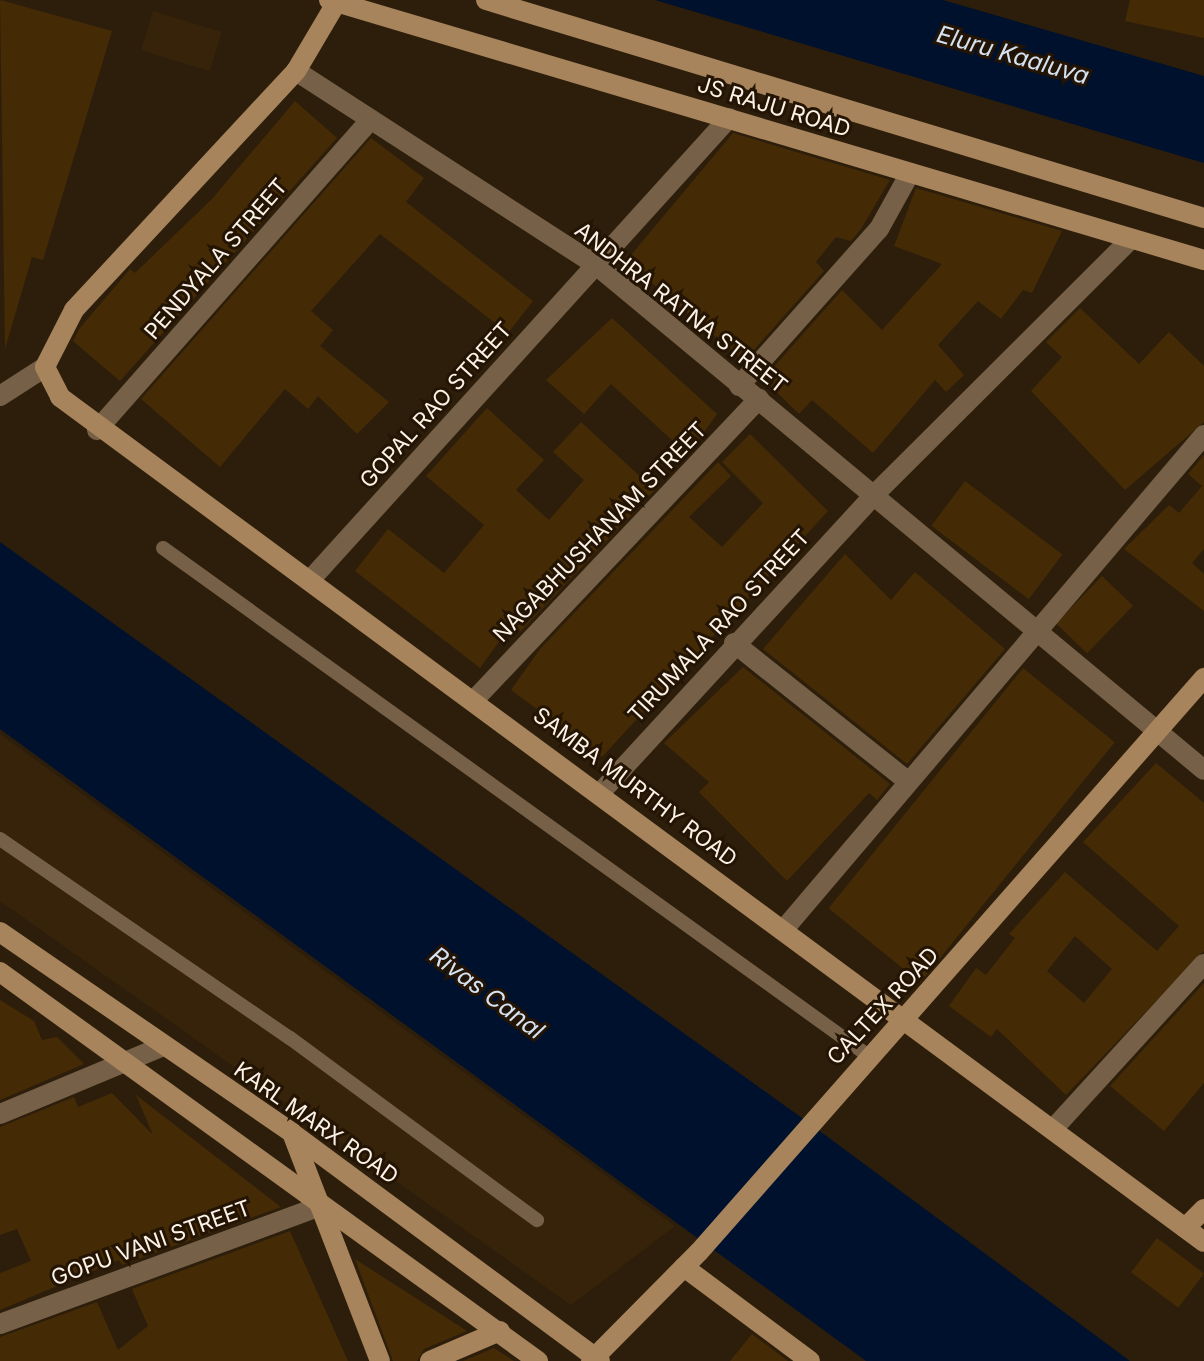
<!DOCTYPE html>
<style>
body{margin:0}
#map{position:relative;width:1204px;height:1361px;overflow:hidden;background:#2d1e0c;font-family:Inter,sans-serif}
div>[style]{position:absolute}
.built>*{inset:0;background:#36230a;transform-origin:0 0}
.water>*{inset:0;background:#00112d}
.building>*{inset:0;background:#442a05;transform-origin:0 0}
.lane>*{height:14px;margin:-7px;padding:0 7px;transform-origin:7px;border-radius:7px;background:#766047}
.street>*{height:20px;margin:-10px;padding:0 10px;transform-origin:10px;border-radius:10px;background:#766047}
.secondary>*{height:20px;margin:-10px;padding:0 10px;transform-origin:10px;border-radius:10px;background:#a7845b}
span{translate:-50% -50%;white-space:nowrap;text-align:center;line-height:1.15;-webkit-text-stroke:6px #231404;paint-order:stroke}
.street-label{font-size:22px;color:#fcf2e7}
.water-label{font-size:24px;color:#d5e2f2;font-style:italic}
</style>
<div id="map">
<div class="built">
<div style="left:153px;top:11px;width:72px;height:41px;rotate:17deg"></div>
<div style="clip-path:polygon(0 734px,370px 1004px,675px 1226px,571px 1305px,0 901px)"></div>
</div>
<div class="water">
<div style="clip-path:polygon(655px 0,943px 0,1204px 76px,1204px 163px)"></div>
<div style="clip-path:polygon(0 542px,809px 1123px,1130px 1361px,866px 1361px,0 729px)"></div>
</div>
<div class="building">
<div style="clip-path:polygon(0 0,112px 31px,43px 260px,32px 257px,5px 349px)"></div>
<div style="clip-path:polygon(1130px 0,1204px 0,1204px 38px,1125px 21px)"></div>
<div style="clip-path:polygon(295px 101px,337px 138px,120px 381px,73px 341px,79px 329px,130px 269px,135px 273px,212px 199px)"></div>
<div style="clip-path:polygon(733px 133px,890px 180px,861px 229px,851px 241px,836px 237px,816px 262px,824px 271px,744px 361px,626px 261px)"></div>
<div style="clip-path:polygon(371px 138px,424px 178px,406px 202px,533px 301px,508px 333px,380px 234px,311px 311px,333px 330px,320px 346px,389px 402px,357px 434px,318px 396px,308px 409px,285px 389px,220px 467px,141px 399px)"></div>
<div style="clip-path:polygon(916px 188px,1062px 231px,1032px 293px,1023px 290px,1001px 319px,978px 301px,938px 345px,964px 375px,946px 392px,935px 380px,873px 453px,812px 400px,799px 414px,763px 379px,842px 290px,882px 330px,942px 264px,894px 246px)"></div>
<div style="clip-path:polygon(1080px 308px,1139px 364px,1169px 332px,1204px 366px,1204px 422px,1125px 490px,1031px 391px,1062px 357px,1046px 342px)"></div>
<div style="clip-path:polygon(612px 318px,717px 414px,688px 455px,611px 384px,584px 414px,546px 380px)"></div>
<div style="clip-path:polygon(487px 408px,544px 460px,516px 490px,549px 520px,584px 480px,553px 452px,581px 422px,655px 490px,520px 632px,511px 625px,480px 668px,355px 571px,388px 529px,444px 573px,484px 525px,426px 476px)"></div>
<div style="clip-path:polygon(750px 434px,828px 511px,602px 757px,511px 690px,540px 649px,718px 462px,731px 476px,689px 517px,722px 547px,763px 503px,722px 462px)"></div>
<div style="clip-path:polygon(1204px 455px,1204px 549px,1192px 563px,1204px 574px,1204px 611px,1124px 549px,1169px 505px,1179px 513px,1202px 486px,1188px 474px)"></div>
<div style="left:965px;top:481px;width:122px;height:56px;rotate:37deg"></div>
<div style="clip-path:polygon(845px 554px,891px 600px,915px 572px,1005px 649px,907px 764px,763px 649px)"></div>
<div style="left:1102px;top:576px;width:43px;height:66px;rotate:44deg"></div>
<div style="clip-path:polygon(743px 667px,890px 784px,877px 800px,869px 793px,787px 881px,699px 792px,709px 782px,664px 743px)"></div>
<div style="left:1023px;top:668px;width:118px;height:309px;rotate:39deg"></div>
<div style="clip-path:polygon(evenodd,1156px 763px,1204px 803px,1204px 951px,1066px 1095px,997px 1029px,991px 1037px,949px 1006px,976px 968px,986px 975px,1015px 938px,1009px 934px,1065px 872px,1157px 951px,1179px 926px,1083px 842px,1156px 763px,1075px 936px,1112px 969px,1084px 1003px,1047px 971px,1075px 936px)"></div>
<div style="clip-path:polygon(1204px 983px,1204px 1083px,1164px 1131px,1110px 1086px)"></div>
<div style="clip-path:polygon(0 1000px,34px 1021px,42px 1040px,57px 1037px,84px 1064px,0 1100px)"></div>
<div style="clip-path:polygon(112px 1093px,153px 1135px,136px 1095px,281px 1207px,122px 1265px,119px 1260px,0 1310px,0 1273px,31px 1261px,17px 1229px,0 1235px,0 1127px,74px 1097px,78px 1107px)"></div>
<div style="clip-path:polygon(290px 1231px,348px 1361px,0 1361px,0 1337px,97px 1302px,118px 1350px,148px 1326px,132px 1289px)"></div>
<div style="left:1157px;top:1238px;width:59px;height:43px;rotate:37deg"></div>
<div style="clip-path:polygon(355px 1259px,467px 1331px,424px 1349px,417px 1361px,393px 1361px)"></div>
<div style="clip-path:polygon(752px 1334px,788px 1361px,730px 1361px)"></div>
<div style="clip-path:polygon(494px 1348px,514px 1361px,463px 1361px)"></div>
</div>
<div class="lane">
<div style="left:163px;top:548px;width:871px;rotate:35.75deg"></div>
<div style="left:0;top:839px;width:352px;rotate:34.5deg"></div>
<div style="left:290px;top:1038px;width:307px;rotate:36.4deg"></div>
</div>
<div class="street">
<div style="left:296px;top:71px;width:357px;rotate:32.9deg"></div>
<div style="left:596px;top:265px;width:790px;rotate:39.71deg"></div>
<div style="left:739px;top:386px;width:210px;rotate:-48.3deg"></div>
<div style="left:879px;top:229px;width:64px;rotate:-61deg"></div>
<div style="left:0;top:396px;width:54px;rotate:-32.8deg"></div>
<div style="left:97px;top:430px;width:414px;rotate:-48.6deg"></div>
<div style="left:312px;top:578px;width:621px;rotate:-47.81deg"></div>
<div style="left:734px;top:643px;width:220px;rotate:38.5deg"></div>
<div style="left:476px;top:698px;width:412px;rotate:-46.6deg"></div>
<div style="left:601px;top:792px;width:403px;rotate:-47.4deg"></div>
<div style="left:874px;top:495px;width:363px;rotate:-44.9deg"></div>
<div style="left:785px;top:928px;width:647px;rotate:-49.64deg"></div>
<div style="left:0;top:1114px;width:177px;rotate:-22.6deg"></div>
<div style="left:1054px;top:1128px;width:222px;rotate:-47.6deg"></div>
<div style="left:0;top:1324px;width:339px;rotate:-20.2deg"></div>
</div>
<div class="secondary">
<div style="left:329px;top:0;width:913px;rotate:16.55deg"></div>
<div style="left:338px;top:0;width:82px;rotate:120.6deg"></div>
<div style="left:296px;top:71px;width:326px;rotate:132.9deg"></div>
<div style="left:74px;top:310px;width:64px;rotate:117deg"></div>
<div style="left:45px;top:367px;width:34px;rotate:63deg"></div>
<div style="left:60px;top:397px;width:1422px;rotate:36.45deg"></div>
<div style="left:486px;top:0;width:750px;rotate:16.89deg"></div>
<div style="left:0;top:932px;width:354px;rotate:34.5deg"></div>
<div style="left:292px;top:1133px;width:383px;rotate:36.5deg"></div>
<div style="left:0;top:972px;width:664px;rotate:35.87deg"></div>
<div style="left:292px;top:1133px;width:244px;rotate:68.9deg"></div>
<div style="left:1185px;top:1228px;width:27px;rotate:-45deg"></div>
<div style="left:684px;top:1267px;width:157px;rotate:36.7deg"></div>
<div style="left:430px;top:1361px;width:76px;rotate:-23.2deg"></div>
<div style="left:591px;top:1361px;width:153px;rotate:-45.3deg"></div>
<div style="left:699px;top:1252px;width:765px;rotate:-48.66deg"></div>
</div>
<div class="street-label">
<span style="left:774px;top:107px;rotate:17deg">JS RAJU ROAD</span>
<span style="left:216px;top:259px;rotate:-49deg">PENDYALA STREET</span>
<span style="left:681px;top:308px;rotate:38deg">ANDHRA RATNA STREET</span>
<span style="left:436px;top:405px;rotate:-48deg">GOPAL RAO STREET</span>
<span style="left:600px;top:532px;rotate:-46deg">NAGABHUSHANAM STREET</span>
<span style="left:719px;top:626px;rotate:-47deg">TIRUMALA RAO STREET</span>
<span style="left:635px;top:787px;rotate:37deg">SAMBA MURTHY ROAD</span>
<span style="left:883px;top:1006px;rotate:-47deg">CALTEX ROAD</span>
<span style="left:316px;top:1123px;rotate:35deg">KARL MARX ROAD</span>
<span style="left:151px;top:1243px;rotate:-20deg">GOPU VANI STREET</span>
</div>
<div class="water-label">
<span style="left:1013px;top:55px;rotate:16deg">Eluru Kaaluva</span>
<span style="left:487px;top:993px;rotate:37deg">Rivas Canal</span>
</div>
</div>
